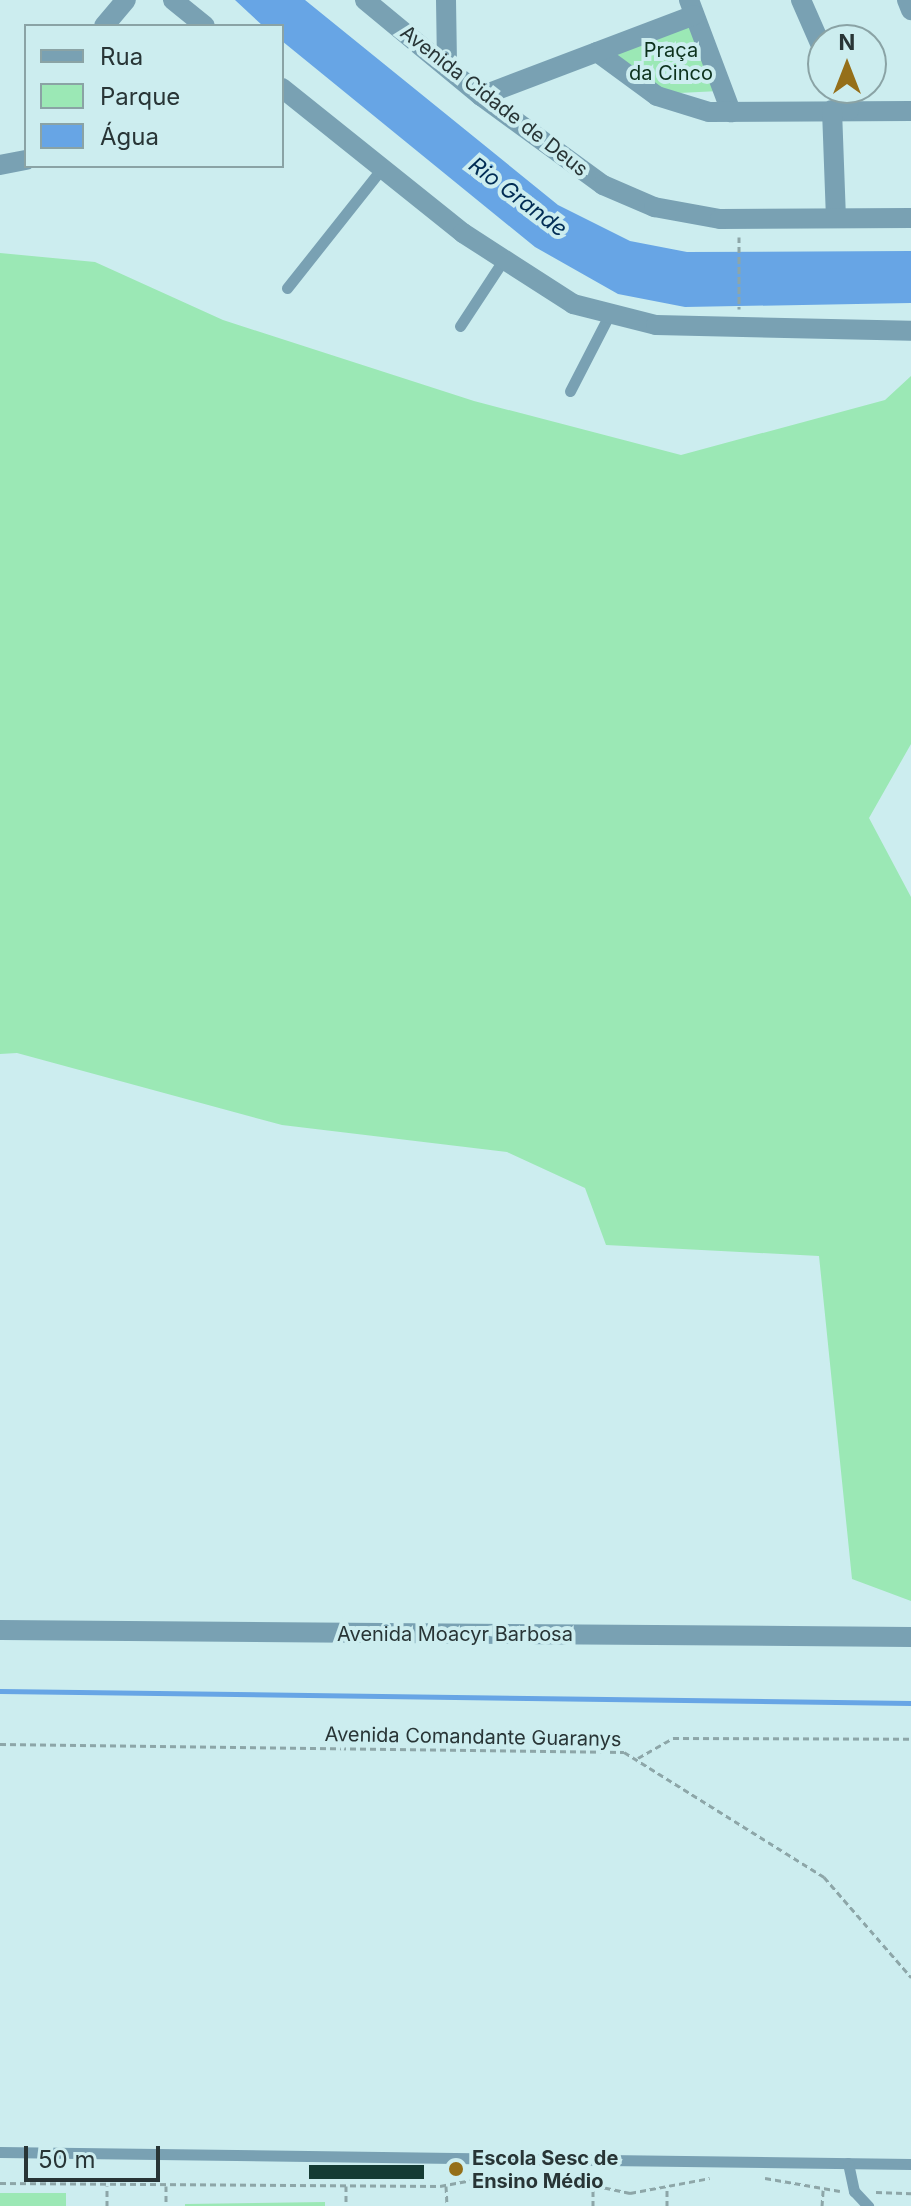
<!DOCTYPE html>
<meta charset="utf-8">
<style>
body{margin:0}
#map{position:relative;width:911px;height:2206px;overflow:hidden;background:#ccedef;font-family:Inter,sans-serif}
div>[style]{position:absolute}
.green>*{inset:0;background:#9be8b5;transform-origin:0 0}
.water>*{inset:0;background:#67a5e5}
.stream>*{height:5px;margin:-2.5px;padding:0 2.5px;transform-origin:2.5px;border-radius:2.5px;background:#67a5e5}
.building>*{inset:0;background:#153b34;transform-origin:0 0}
.path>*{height:3px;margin-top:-1.5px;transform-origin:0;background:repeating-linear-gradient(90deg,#8da6a8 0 6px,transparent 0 10px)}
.service>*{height:11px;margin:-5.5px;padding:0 5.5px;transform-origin:5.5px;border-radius:5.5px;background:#79a1b3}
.minor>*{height:20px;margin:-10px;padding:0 10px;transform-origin:10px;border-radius:10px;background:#79a1b3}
.tertiary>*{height:20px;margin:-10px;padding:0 10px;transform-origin:10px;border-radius:10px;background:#79a1b3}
.dots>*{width:22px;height:22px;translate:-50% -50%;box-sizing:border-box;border:4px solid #ccedef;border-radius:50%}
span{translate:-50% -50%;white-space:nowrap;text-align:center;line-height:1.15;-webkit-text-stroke:8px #ccedef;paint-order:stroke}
.park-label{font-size:20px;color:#0c311c}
.street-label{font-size:20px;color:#283536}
.poi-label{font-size:20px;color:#283536;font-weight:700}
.left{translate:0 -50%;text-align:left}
.water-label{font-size:22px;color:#002c54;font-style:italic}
.legend{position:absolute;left:24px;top:24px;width:260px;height:144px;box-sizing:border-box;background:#ccedef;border:2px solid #8aa3a5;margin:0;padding:10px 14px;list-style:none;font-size:24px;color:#283536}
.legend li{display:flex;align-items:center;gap:16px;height:40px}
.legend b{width:40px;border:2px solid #8aa3a5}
.north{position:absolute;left:807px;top:24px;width:80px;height:80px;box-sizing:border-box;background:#ccedef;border:2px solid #8aa3a5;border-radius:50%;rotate:0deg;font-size:22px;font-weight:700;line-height:32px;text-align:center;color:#283536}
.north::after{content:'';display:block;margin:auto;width:28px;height:36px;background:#956f19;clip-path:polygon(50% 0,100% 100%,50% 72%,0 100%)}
.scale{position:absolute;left:24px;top:2146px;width:136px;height:36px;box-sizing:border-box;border:4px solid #283536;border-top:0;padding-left:10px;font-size:24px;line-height:28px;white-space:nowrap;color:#283536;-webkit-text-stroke:6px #ccedef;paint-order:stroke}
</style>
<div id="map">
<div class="green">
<div style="clip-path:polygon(688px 20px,719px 91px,659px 94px,612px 51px)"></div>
<div style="clip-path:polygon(0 253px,95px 262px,223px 320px,474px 401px,681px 455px,885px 400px,911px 376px,911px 744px,869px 818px,911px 897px,911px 1601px,852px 1579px,819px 1256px,606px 1245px,585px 1188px,507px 1152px,282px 1125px,17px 1053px,0 1054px)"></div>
<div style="left:66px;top:2193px;width:13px;height:66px;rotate:90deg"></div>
<div style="clip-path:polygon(325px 2202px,325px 2206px,185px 2206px,185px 2204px)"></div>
</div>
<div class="water">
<div style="clip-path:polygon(235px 0,305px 0,558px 205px,630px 241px,687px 252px,911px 251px,911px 303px,685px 307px,618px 294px,535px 247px,282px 41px,282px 26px,263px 26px)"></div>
</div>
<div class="stream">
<div style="left:0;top:1691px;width:911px;rotate:0.75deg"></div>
</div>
<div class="building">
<div style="left:309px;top:2165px;width:115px;height:14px"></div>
</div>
<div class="path">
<div style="left:739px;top:237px;width:72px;rotate:90deg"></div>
<div style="left:0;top:1744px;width:624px;rotate:0.73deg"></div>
<div style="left:624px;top:1752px;width:236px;rotate:32deg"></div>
<div style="left:824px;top:1877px;width:133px;rotate:49deg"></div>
<div style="left:638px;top:1758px;width:40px;rotate:-29.7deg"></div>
<div style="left:673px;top:1738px;width:238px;rotate:0.2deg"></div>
<div style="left:546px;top:2175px;width:86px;rotate:12.1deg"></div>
<div style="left:630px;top:2193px;width:81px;rotate:-10.6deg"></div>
<div style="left:765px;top:2178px;width:76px;rotate:9.8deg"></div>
<div style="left:0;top:2183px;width:440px;rotate:0.4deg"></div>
<div style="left:440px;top:2186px;width:60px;rotate:-10.6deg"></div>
<div style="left:166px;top:2186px;width:20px;rotate:90deg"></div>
<div style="left:346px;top:2186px;width:20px;rotate:90deg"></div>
<div style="left:446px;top:2186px;width:20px;rotate:87deg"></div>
<div style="left:667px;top:2190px;width:16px;rotate:90deg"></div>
<div style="left:876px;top:2192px;width:35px;rotate:2deg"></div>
<div style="left:107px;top:2206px;width:20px;rotate:-90deg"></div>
<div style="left:593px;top:2206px;width:18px;rotate:-90deg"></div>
<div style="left:822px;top:2206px;width:16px;rotate:-86deg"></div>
</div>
<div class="service">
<div style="left:287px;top:288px;width:153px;rotate:-51.6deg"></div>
<div style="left:460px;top:326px;width:77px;rotate:-56.7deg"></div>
<div style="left:570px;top:391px;width:85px;rotate:-62.8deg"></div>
<div style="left:0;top:2152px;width:911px;rotate:0.75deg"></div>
<div style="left:848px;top:2163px;width:29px;rotate:78deg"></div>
<div style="left:854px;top:2191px;width:21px;rotate:47deg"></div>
</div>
<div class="minor">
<div style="left:173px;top:0;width:41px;rotate:39.1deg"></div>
<div style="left:446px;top:0;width:66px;rotate:89.1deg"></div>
<div style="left:689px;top:0;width:120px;rotate:69.4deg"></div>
<div style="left:801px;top:0;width:55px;rotate:66.3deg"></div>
<div style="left:907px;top:0;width:11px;rotate:68deg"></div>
<div style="left:104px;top:26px;width:34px;rotate:-50deg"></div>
<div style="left:597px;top:52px;width:74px;rotate:36.3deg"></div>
<div style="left:657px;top:96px;width:54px;rotate:17.1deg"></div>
<div style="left:709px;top:112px;width:202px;rotate:-0.3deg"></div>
<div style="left:282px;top:88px;width:232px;rotate:38.7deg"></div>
<div style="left:463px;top:233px;width:131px;rotate:32.8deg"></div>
<div style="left:573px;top:304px;width:86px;rotate:14.2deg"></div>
<div style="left:656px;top:325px;width:255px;rotate:1.3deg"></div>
<div style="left:840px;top:88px;width:24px;rotate:68deg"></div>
<div style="left:481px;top:96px;width:228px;rotate:-20.8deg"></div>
<div style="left:832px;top:110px;width:107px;rotate:87.9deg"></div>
<div style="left:0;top:165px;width:26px;rotate:-11deg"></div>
</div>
<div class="tertiary">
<div style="left:365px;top:0;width:151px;rotate:39.6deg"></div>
<div style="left:481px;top:96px;width:151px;rotate:36.1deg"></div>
<div style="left:603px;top:185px;width:56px;rotate:23.3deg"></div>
<div style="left:654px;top:207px;width:67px;rotate:10.3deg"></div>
<div style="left:720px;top:219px;width:191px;rotate:-0.3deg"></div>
<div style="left:0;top:1630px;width:911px;rotate:0.44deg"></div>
</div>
<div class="dots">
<div style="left:456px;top:2169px;background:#956f19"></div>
</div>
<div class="park-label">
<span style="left:671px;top:62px">Praça<br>da Cinco</span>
</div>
<div class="street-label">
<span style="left:494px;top:101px;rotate:38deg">Avenida Cidade de Deus</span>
<span style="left:455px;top:1634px">Avenida Moacyr Barbosa</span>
<span style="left:473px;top:1737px;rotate:1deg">Avenida Comandante Guaranys</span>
</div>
<div class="poi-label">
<span class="left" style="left:472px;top:2170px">Escola Sesc de<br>Ensino Médio</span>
</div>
<div class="water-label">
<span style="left:518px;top:197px;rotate:37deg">Rio Grande</span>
</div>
<ul class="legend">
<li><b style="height:10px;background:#79a1b3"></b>Rua</li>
<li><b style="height:22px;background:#9be8b5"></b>Parque</li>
<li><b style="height:22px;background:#67a5e5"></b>Água</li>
</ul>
<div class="north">N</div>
<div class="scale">50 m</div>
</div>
